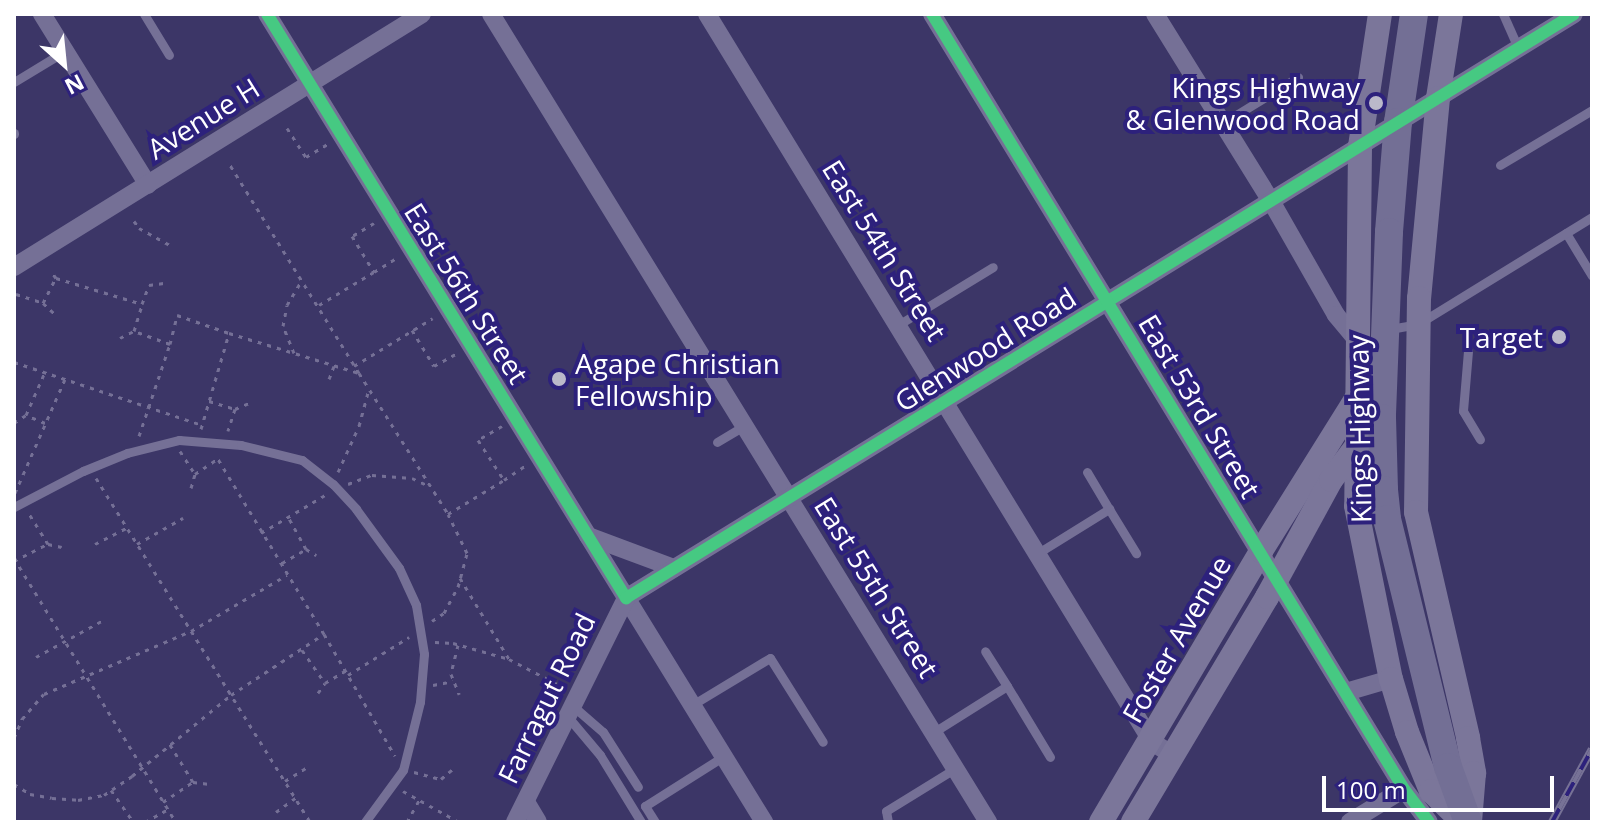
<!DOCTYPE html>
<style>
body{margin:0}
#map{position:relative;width:1606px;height:836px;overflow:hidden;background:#3c3667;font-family:"Open Sans",sans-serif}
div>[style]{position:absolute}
.path>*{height:3px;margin-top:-1.5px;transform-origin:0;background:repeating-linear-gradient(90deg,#757096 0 4px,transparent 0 10px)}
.lane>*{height:9px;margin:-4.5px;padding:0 4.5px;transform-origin:4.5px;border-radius:4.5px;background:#757096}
.street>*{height:18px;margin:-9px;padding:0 9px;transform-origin:9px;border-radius:9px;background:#757096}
.secondary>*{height:24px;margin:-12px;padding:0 12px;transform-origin:12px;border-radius:12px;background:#7b769a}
.primary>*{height:28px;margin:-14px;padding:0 14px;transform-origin:14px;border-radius:14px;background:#736f95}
.rail>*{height:8px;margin-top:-4px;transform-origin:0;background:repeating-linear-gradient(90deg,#2d217c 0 15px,#777296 0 30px);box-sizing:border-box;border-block:2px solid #777296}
.cycleway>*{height:12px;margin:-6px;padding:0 6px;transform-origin:6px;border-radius:6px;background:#46c982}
.dots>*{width:22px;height:22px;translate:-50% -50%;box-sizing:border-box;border:4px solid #2d217c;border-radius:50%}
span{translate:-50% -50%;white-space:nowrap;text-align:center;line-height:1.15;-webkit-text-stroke:8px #2d217c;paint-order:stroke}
.poi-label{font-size:28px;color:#fff}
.right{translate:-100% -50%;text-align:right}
.left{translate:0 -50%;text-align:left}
.street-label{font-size:28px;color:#fff}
.frame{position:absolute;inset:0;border:16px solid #fff;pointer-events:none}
.north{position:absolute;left:24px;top:24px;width:80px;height:80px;-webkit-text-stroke:6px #2d217c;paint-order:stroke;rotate:153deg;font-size:22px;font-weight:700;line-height:32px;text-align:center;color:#fff}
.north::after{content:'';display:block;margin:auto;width:28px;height:36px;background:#fff;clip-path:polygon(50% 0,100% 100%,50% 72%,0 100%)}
.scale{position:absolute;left:1322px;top:776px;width:232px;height:36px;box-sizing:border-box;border:4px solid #fff;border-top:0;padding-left:10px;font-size:24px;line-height:28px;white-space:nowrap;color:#fff;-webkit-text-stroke:6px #2d217c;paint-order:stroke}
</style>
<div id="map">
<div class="path">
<div style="left:287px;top:128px;width:35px;rotate:57deg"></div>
<div style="left:306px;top:157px;width:26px;rotate:-31deg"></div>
<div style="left:134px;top:221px;width:9px;rotate:54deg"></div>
<div style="left:139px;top:228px;width:39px;rotate:29deg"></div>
<div style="left:374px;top:223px;width:26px;rotate:149deg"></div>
<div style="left:352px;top:236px;width:42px;rotate:58.6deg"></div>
<div style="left:374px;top:272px;width:28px;rotate:-32deg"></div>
<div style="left:56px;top:278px;width:90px;rotate:16.8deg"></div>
<div style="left:142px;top:304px;width:20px;rotate:-70deg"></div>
<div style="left:149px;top:285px;width:15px;rotate:-8deg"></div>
<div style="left:16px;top:294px;width:28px;rotate:18deg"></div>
<div style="left:43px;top:303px;width:28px;rotate:-63deg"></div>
<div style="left:56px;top:278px;width:9px;rotate:-126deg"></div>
<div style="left:43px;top:303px;width:16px;rotate:43deg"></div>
<div style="left:319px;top:305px;width:64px;rotate:-31deg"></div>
<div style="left:412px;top:330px;width:42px;rotate:58.6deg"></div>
<div style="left:434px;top:366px;width:26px;rotate:-29deg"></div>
<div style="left:120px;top:338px;width:16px;rotate:-27deg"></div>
<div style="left:170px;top:344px;width:30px;rotate:-76deg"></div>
<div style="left:177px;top:315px;width:55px;rotate:19.1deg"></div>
<div style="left:294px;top:353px;width:29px;rotate:-112deg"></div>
<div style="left:283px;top:326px;width:21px;rotate:-79deg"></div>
<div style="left:287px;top:305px;width:29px;rotate:-59deg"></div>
<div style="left:14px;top:362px;width:198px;rotate:18.5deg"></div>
<div style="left:354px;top:366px;width:92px;rotate:-31.3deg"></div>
<div style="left:359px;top:373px;width:167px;rotate:57.7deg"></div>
<div style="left:448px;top:514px;width:66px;rotate:-31.3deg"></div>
<div style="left:329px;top:379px;width:14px;rotate:-69deg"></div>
<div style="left:209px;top:401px;width:27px;rotate:17deg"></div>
<div style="left:235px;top:409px;width:23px;rotate:108deg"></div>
<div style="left:235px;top:409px;width:15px;rotate:-23deg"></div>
<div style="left:14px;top:423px;width:14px;rotate:-34deg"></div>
<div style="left:45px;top:423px;width:21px;rotate:-157deg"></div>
<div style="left:26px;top:415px;width:47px;rotate:-66.2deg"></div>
<div style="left:502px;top:426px;width:28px;rotate:150deg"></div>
<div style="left:478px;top:440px;width:48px;rotate:57deg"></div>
<div style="left:504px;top:480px;width:25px;rotate:-34deg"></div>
<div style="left:201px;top:429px;width:100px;rotate:-73.7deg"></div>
<div style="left:229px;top:333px;width:136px;rotate:17.1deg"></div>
<div style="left:359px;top:373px;width:247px;rotate:-121.8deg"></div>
<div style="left:139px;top:436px;width:97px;rotate:-71.4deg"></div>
<div style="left:170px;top:344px;width:38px;rotate:-160deg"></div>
<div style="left:134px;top:331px;width:28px;rotate:-73deg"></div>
<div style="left:180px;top:451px;width:27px;rotate:57deg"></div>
<div style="left:195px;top:474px;width:25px;rotate:-34deg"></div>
<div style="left:338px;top:472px;width:51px;rotate:-65.5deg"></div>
<div style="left:359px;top:426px;width:38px;rotate:-75deg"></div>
<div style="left:96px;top:478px;width:405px;rotate:58.1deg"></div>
<div style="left:348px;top:484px;width:26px;rotate:-21deg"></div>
<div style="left:372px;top:475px;width:40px;rotate:4.3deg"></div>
<div style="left:412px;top:478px;width:19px;rotate:25deg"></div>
<div style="left:191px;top:488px;width:15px;rotate:-74deg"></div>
<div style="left:15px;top:493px;width:124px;rotate:-66.3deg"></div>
<div style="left:261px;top:533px;width:77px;rotate:-30.6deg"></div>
<div style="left:48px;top:544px;width:14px;rotate:12deg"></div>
<div style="left:95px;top:544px;width:36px;rotate:-27deg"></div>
<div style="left:137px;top:544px;width:53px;rotate:-29.5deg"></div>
<div style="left:306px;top:549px;width:12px;rotate:31deg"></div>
<div style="left:14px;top:558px;width:310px;rotate:58.5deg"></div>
<div style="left:14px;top:561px;width:38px;rotate:-27deg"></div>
<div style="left:48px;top:544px;width:38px;rotate:-122deg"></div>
<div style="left:282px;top:563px;width:28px;rotate:-30deg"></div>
<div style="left:306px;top:549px;width:37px;rotate:-119deg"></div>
<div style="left:460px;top:578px;width:95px;rotate:58.8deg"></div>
<div style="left:509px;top:659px;width:61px;rotate:27.4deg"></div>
<div style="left:432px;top:621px;width:14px;rotate:-34deg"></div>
<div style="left:444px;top:613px;width:30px;rotate:-62deg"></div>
<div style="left:458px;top:587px;width:35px;rotate:-75deg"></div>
<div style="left:467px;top:553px;width:43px;rotate:-116deg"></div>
<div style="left:324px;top:634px;width:141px;rotate:59.8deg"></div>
<div style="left:435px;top:642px;width:18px;rotate:3deg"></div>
<div style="left:453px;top:643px;width:58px;rotate:15.9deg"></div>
<div style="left:458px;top:645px;width:30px;rotate:104deg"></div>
<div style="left:451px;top:674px;width:22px;rotate:68deg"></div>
<div style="left:302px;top:650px;width:40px;rotate:55.1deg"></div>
<div style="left:325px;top:683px;width:23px;rotate:-31deg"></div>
<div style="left:36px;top:657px;width:79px;rotate:-28.8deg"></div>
<div style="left:348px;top:675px;width:72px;rotate:-31.9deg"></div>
<div style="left:433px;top:685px;width:20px;rotate:-11deg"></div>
<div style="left:318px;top:693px;width:12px;rotate:-55deg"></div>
<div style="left:14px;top:738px;width:21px;rotate:-67deg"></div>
<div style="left:22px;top:719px;width:33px;rotate:-49deg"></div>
<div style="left:44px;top:694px;width:160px;rotate:-23.2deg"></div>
<div style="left:191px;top:631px;width:111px;rotate:-30.3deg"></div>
<div style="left:414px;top:772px;width:28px;rotate:15deg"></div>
<div style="left:441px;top:779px;width:16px;rotate:-40deg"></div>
<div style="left:285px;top:781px;width:26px;rotate:-32deg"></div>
<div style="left:193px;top:782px;width:17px;rotate:7deg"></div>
<div style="left:14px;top:784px;width:19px;rotate:32deg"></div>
<div style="left:30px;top:794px;width:22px;rotate:10deg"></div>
<div style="left:52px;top:798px;width:26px;rotate:4deg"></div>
<div style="left:78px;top:800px;width:26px;rotate:-11deg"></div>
<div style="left:104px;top:795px;width:34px;rotate:-34deg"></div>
<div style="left:132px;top:776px;width:128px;rotate:-39.3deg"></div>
<div style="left:231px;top:695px;width:111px;rotate:-33.3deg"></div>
<div style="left:324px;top:634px;width:208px;rotate:-121.2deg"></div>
<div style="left:111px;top:790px;width:39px;rotate:55deg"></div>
<div style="left:403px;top:791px;width:64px;rotate:29deg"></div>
<div style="left:163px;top:802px;width:36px;rotate:-34deg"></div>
<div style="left:193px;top:782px;width:46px;rotate:-121.6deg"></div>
<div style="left:276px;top:812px;width:24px;rotate:-36deg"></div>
<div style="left:145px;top:822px;width:26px;rotate:-29deg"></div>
<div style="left:407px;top:822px;width:25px;rotate:-61deg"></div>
</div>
<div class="lane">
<div style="left:144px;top:14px;width:48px;rotate:58.6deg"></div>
<div style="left:1503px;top:14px;width:37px;rotate:66deg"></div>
<div style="left:14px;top:82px;width:60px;rotate:-31.3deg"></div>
<div style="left:1223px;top:123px;width:88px;rotate:-31.5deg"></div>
<div style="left:14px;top:133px;width:1px;rotate:90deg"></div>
<div style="left:1500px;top:165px;width:107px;rotate:-30.9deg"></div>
<div style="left:1566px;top:233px;width:50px;rotate:58.8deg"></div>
<div style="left:898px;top:325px;width:111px;rotate:-31.4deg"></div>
<div style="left:1390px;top:329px;width:28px;rotate:-10deg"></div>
<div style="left:1418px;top:324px;width:204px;rotate:-31.6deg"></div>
<div style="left:1468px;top:351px;width:60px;rotate:94.8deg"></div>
<div style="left:1463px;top:411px;width:33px;rotate:59deg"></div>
<div style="left:717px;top:442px;width:31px;rotate:-31deg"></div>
<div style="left:1087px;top:472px;width:43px;rotate:59.3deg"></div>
<div style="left:14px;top:507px;width:78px;rotate:-27.6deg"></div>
<div style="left:83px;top:471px;width:48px;rotate:-22.2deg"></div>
<div style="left:127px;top:453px;width:54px;rotate:-14deg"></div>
<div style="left:179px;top:440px;width:62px;rotate:4.6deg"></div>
<div style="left:241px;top:445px;width:63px;rotate:13.8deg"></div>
<div style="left:302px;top:460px;width:39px;rotate:38deg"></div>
<div style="left:333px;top:484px;width:34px;rotate:47deg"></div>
<div style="left:356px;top:509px;width:73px;rotate:53.9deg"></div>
<div style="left:399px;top:568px;width:41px;rotate:65.3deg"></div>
<div style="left:416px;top:605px;width:50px;rotate:80.7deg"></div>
<div style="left:424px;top:654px;width:48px;rotate:94.8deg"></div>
<div style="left:420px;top:702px;width:70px;rotate:104deg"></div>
<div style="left:403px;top:770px;width:64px;rotate:126.2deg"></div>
<div style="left:1038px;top:553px;width:84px;rotate:-31.8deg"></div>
<div style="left:1109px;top:509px;width:52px;rotate:58.5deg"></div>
<div style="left:1007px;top:686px;width:83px;rotate:58.8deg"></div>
<div style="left:692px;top:705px;width:91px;rotate:-31.1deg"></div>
<div style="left:770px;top:658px;width:99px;rotate:57.8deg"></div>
<div style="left:574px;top:707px;width:38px;rotate:41deg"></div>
<div style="left:603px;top:732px;width:65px;rotate:57.5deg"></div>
<div style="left:568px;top:717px;width:50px;rotate:49.9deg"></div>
<div style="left:600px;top:755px;width:79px;rotate:58.5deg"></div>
<div style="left:934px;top:732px;width:86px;rotate:-32.2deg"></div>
<div style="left:1007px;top:686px;width:41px;rotate:-122.2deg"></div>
<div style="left:655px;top:822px;width:19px;rotate:-122deg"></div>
<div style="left:645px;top:806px;width:93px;rotate:-32.3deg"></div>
<div style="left:888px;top:822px;width:11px;rotate:-100deg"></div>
<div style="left:886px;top:811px;width:82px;rotate:-31.6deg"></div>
</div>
<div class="street">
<div style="left:42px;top:14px;width:201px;rotate:58.2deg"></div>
<div style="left:267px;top:14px;width:949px;rotate:58.4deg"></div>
<div style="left:491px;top:14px;width:949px;rotate:58.4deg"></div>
<div style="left:707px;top:14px;width:853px;rotate:58.56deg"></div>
<div style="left:1152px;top:742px;width:25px;rotate:32deg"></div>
<div style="left:932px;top:14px;width:907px;rotate:58.66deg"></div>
<div style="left:1404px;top:789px;width:41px;rotate:52.9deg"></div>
<div style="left:1155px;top:14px;width:220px;rotate:58.2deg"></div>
<div style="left:1271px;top:201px;width:131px;rotate:60.3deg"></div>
<div style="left:1336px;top:315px;width:38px;rotate:50deg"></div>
<div style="left:14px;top:267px;width:480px;rotate:-31.8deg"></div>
<div style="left:588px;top:536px;width:92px;rotate:20.4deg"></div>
<div style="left:626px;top:598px;width:1113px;rotate:-31.63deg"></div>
<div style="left:1346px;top:692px;width:47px;rotate:-16.1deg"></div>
<div style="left:526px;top:802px;width:23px;rotate:59deg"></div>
<div style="left:515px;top:822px;width:250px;rotate:-63.6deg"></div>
<div style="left:1350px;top:822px;width:63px;rotate:-31.4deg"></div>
</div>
<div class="secondary">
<div style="left:1380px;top:14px;width:134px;rotate:98.6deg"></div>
<div style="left:1360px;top:146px;width:360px;rotate:90.6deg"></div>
<div style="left:1356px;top:506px;width:177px;rotate:78.6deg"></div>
<div style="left:1391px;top:679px;width:55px;rotate:73.2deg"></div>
<div style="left:1407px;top:732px;width:64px;rotate:67.9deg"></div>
<div style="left:1431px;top:791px;width:45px;rotate:44.1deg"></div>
<div style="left:1451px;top:14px;width:85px;rotate:98.8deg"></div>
<div style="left:1438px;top:98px;width:201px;rotate:95.4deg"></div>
<div style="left:1419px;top:298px;width:214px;rotate:90.8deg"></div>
<div style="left:1416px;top:512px;width:232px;rotate:77deg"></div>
<div style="left:1468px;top:738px;width:36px;rotate:80deg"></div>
<div style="left:1474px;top:773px;width:49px;rotate:94.7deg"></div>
<div style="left:1101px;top:822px;width:315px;rotate:-59.4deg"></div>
<div style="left:1261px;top:551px;width:183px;rotate:-58deg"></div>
<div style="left:1133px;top:822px;width:262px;rotate:-59.2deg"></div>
<div style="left:1267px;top:597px;width:133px;rotate:-61.3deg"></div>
<div style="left:1331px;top:480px;width:46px;rotate:-52.9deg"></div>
</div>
<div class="primary">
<div style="left:1414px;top:14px;width:109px;rotate:98.4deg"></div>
<div style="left:1398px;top:122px;width:110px;rotate:94.7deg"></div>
<div style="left:1389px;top:232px;width:186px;rotate:92.2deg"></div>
<div style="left:1382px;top:418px;width:72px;rotate:88.4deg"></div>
<div style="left:1384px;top:490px;width:29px;rotate:84deg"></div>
<div style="left:1387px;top:519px;width:255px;rotate:76.2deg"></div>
<div style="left:1448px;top:767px;width:59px;rotate:70deg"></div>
</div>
<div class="rail">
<div style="left:1552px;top:822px;width:83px;rotate:-61.3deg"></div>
</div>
<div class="cycleway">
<div style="left:267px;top:14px;width:686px;rotate:58.42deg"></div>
<div style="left:626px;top:598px;width:1113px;rotate:-31.63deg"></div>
<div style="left:932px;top:14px;width:907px;rotate:58.66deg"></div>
<div style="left:1404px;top:789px;width:41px;rotate:52.9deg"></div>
</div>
<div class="dots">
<div style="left:1376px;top:103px;background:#bbb9ca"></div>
<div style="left:1559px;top:337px;background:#bbb9ca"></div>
<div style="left:559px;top:379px;background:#bbb9ca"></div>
</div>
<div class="poi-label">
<span class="right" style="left:1360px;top:103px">Kings Highway<br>&amp; Glenwood Road</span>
<span class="right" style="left:1543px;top:337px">Target</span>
<span class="left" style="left:575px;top:379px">Agape Christian<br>Fellowship</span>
</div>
<div class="street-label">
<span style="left:203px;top:118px;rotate:-32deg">Avenue H</span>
<span style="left:885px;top:250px;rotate:58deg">East 54th Street</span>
<span style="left:467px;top:293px;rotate:58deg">East 56th Street</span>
<span style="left:985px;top:349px;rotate:-32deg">Glenwood Road</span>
<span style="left:1200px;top:406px;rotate:59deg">East 53rd Street</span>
<span style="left:1359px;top:429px;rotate:-91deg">Kings Highway</span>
<span style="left:877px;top:587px;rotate:58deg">East 55th Street</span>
<span style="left:1176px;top:639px;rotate:-60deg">Foster Avenue</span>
<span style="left:546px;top:698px;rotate:-64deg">Farragut Road</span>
</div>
<div class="frame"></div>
<div class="north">N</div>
<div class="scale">100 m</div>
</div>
